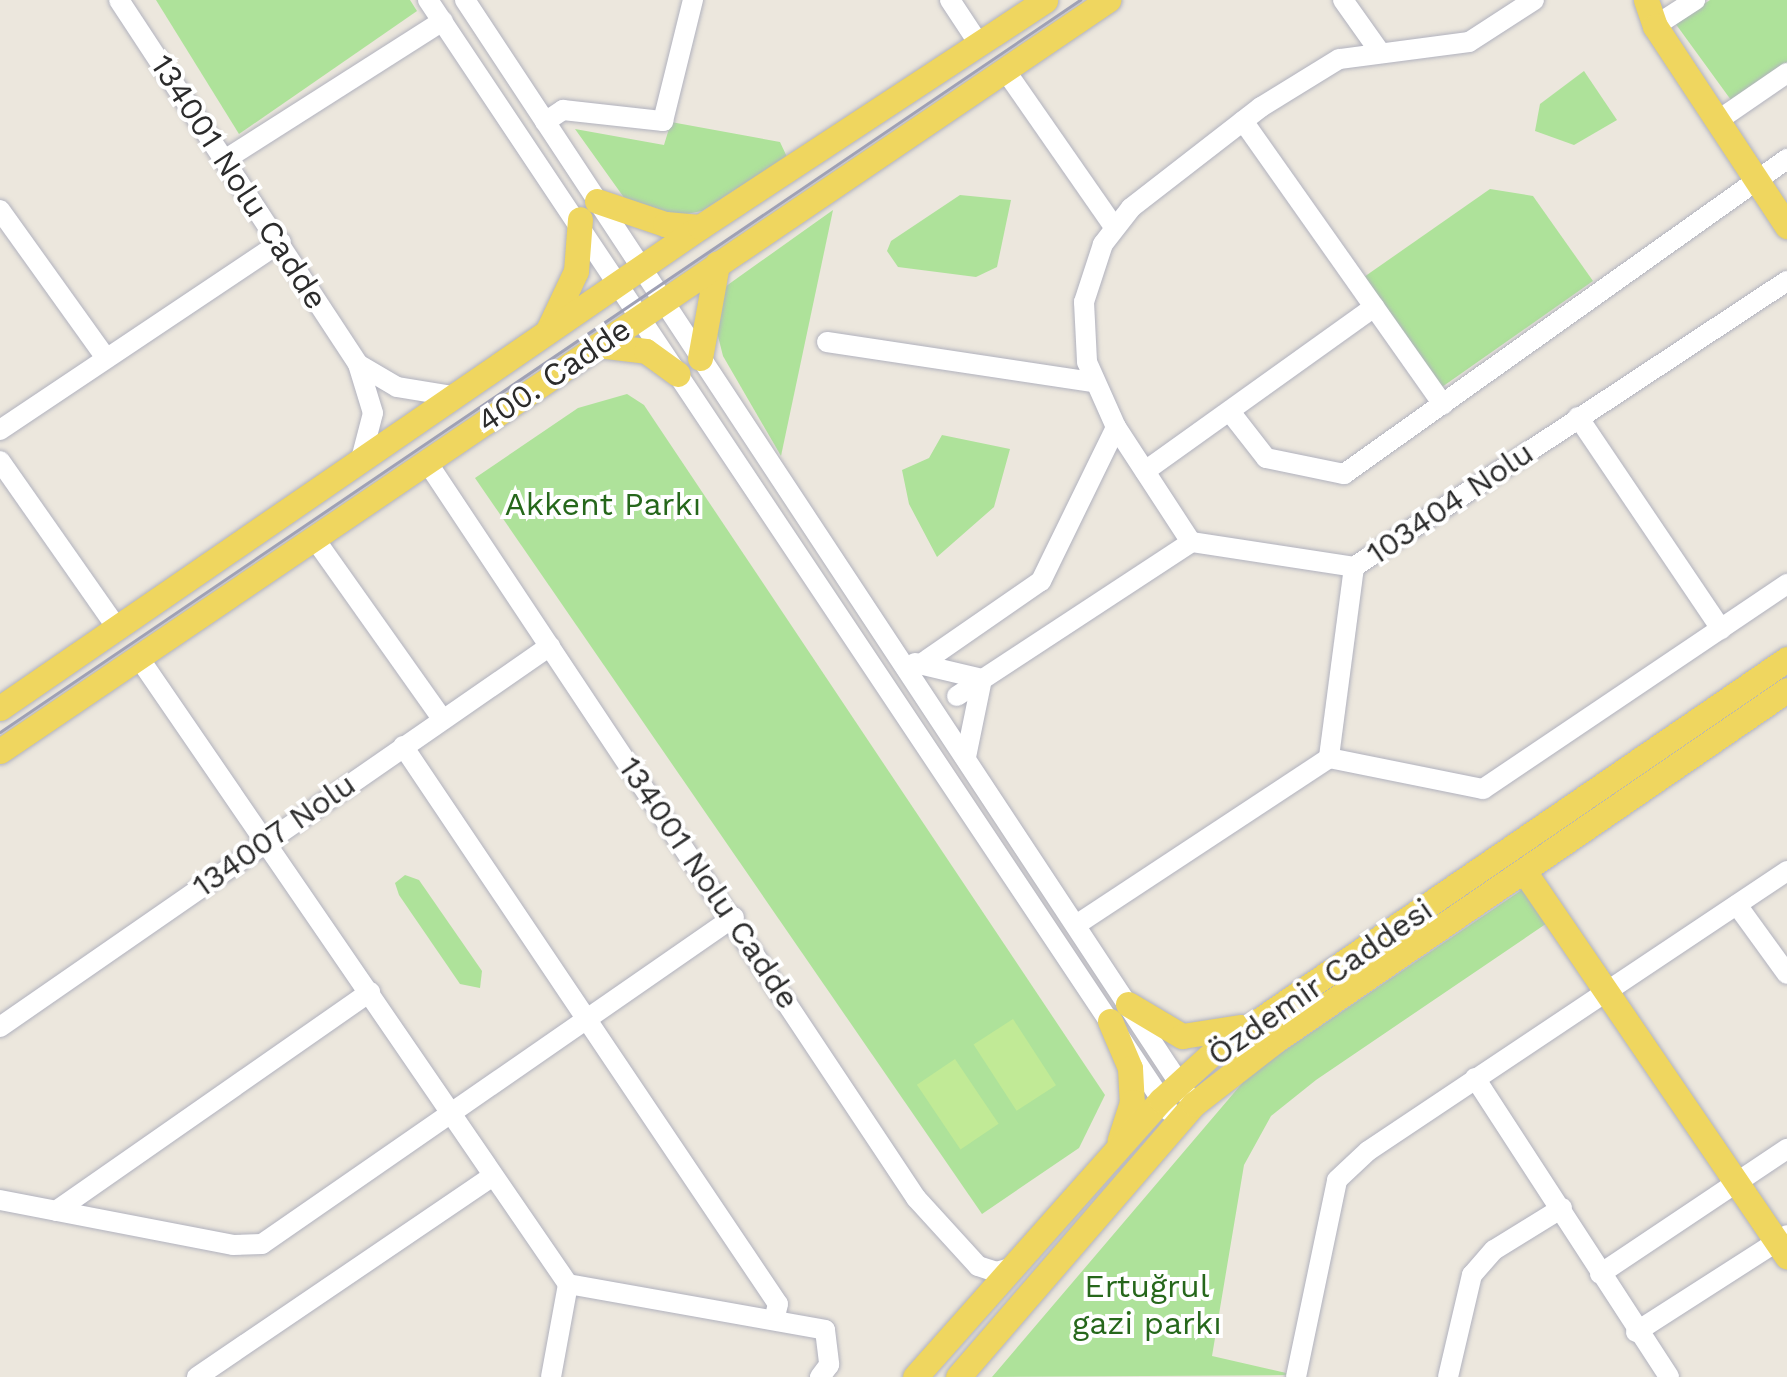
<!DOCTYPE html>
<meta charset="utf-8">
<style>
body{margin:0}
#map{position:relative;width:1787px;height:1377px;overflow:hidden;background:#ece7dd;font-family:"Work Sans",sans-serif}
div>[style]{position:absolute}
.green>*{inset:0;background:#aee29a}
.pitch>*{inset:0;background:#c1ea96;transform-origin:0 0}
.roads{filter:drop-shadow(0 0 2px #b1b2be) drop-shadow(0 0 2px #b1b2be)}
.minor>*{height:20px;margin:-10px;padding:0 10px;transform-origin:10px;border-radius:10px;background:#fff}
.major>*{height:25px;margin:-12.5px;padding:0 12.5px;transform-origin:12.5px;border-radius:12.5px;background:#efd65f}
.tram>*{height:2.5px;margin:-1.25px;padding:0 1.25px;transform-origin:1.25px;border-radius:1.25px;background:#9fa1b5}
span{translate:-50% -50%;white-space:nowrap;text-align:center;line-height:1.15;-webkit-text-stroke:8px #fff;paint-order:stroke}
.street-label{font-size:32px;color:#2b2b2b}
.park-label{font-size:32px;color:#26671b}
</style>
<div id="map">
<div class="green">
<div style="clip-path:polygon(156px 0,410px 0,417px 11px,239px 134px)"></div>
<div style="clip-path:polygon(1710px 0,1787px 0,1787px 62px,1731px 100px,1675px 23px)"></div>
<div style="clip-path:polygon(1584px 71px,1617px 120px,1574px 145px,1535px 131px,1540px 104px)"></div>
<div style="clip-path:polygon(671px 122px,780px 142px,787px 157px,702px 211px,671px 217px,625px 199px,575px 129px,664px 145px)"></div>
<div style="clip-path:polygon(1490px 189px,1533px 196px,1593px 281px,1442px 387px,1364px 277px)"></div>
<div style="clip-path:polygon(960px 195px,1011px 200px,997px 267px,976px 277px,898px 267px,887px 251px,891px 241px)"></div>
<div style="clip-path:polygon(833px 210px,781px 456px,723px 356px,715px 324px,722px 289px)"></div>
<div style="clip-path:polygon(627px 394px,644px 405px,1105px 1095px,1079px 1148px,982px 1214px,475px 478px,578px 408px)"></div>
<div style="clip-path:polygon(942px 435px,1010px 449px,994px 507px,937px 557px,909px 504px,902px 470px,929px 458px)"></div>
<div style="clip-path:polygon(405px 875px,419px 880px,482px 971px,480px 988px,460px 984px,399px 895px,395px 883px)"></div>
<div style="clip-path:polygon(1532px 883px,1556px 917px,1316px 1080px,1271px 1116px,1244px 1165px,1212px 1356px,1295px 1375px,992px 1377px,1250px 1074px)"></div>
</div>
<div class="pitch">
<div style="left:1013px;top:1019px;width:79px;height:47px;rotate:57deg"></div>
<div style="left:955px;top:1059px;width:78px;height:46px;rotate:56deg"></div>
</div>
<div class="roads">
<div class="minor">
<div style="left:119px;top:0;width:435px;rotate:56.7deg"></div>
<div style="left:358px;top:364px;width:51px;rotate:73deg"></div>
<div style="left:373px;top:413px;width:48px;rotate:104.6deg"></div>
<div style="left:428px;top:0;width:1335px;rotate:56.3deg"></div>
<div style="left:465px;top:0;width:1312px;rotate:56.6deg"></div>
<div style="left:950px;top:0;width:53px;rotate:56.6deg"></div>
<div style="left:1343px;top:0;width:64px;rotate:54.6deg"></div>
<div style="left:1534px;top:0;width:77px;rotate:147.1deg"></div>
<div style="left:1469px;top:42px;width:131px;rotate:172.5deg"></div>
<div style="left:1339px;top:59px;width:92px;rotate:148.4deg"></div>
<div style="left:1261px;top:107px;width:165px;rotate:142.2deg"></div>
<div style="left:1131px;top:208px;width:46px;rotate:127.9deg"></div>
<div style="left:1103px;top:244px;width:61px;rotate:108.1deg"></div>
<div style="left:1084px;top:302px;width:60px;rotate:87.1deg"></div>
<div style="left:1087px;top:362px;width:71px;rotate:66deg"></div>
<div style="left:1116px;top:427px;width:137px;rotate:56.9deg"></div>
<div style="left:1191px;top:542px;width:165px;rotate:8.7deg"></div>
<div style="left:1354px;top:567px;width:519px;rotate:-33.45deg"></div>
<div style="left:1655px;top:26px;width:48px;rotate:-33deg"></div>
<div style="left:1005px;top:70px;width:191px;rotate:55.2deg"></div>
<div style="left:1243px;top:121px;width:347px;rotate:54.8deg"></div>
<div style="left:1717px;top:121px;width:85px;rotate:-34.4deg"></div>
<div style="left:545px;top:122px;width:22px;rotate:-34deg"></div>
<div style="left:563px;top:110px;width:101px;rotate:6.3deg"></div>
<div style="left:663px;top:121px;width:125px;rotate:-76.1deg"></div>
<div style="left:226px;top:159px;width:257px;rotate:-32.5deg"></div>
<div style="left:0;top:210px;width:182px;rotate:54.4deg"></div>
<div style="left:827px;top:342px;width:269px;rotate:8.6deg"></div>
<div style="left:358px;top:364px;width:45px;rotate:30.5deg"></div>
<div style="left:397px;top:387px;width:56px;rotate:9.3deg"></div>
<div style="left:1231px;top:413px;width:57px;rotate:52.1deg"></div>
<div style="left:1266px;top:458px;width:80px;rotate:11.6deg"></div>
<div style="left:1344px;top:474px;width:544px;rotate:-35.42deg"></div>
<div style="left:1578px;top:417px;width:256px;rotate:56deg"></div>
<div style="left:0;top:430px;width:338px;rotate:-33.8deg"></div>
<div style="left:0;top:461px;width:204px;rotate:55deg"></div>
<div style="left:427px;top:462px;width:884px;rotate:56.4deg"></div>
<div style="left:916px;top:1198px;width:92px;rotate:47.6deg"></div>
<div style="left:978px;top:1266px;width:19px;rotate:18deg"></div>
<div style="left:996px;top:1272px;width:19px;rotate:-16deg"></div>
<div style="left:1145px;top:471px;width:282px;rotate:-35.6deg"></div>
<div style="left:314px;top:538px;width:222px;rotate:54.7deg"></div>
<div style="left:1354px;top:567px;width:193px;rotate:97.5deg"></div>
<div style="left:1329px;top:758px;width:157px;rotate:11.4deg"></div>
<div style="left:1483px;top:789px;width:367px;rotate:-34deg"></div>
<div style="left:139px;top:658px;width:759px;rotate:55.58deg"></div>
<div style="left:915px;top:663px;width:69px;rotate:13.4deg"></div>
<div style="left:982px;top:679px;width:80px;rotate:101.6deg"></div>
<div style="left:921px;top:664px;width:146px;rotate:-34.7deg"></div>
<div style="left:1041px;top:581px;width:171px;rotate:-64deg"></div>
<div style="left:957px;top:696px;width:280px;rotate:-33.3deg"></div>
<div style="left:403px;top:746px;width:672px;rotate:56.1deg"></div>
<div style="left:778px;top:1304px;width:12px;rotate:104deg"></div>
<div style="left:1737px;top:905px;width:85px;rotate:54.1deg"></div>
<div style="left:1076px;top:925px;width:303px;rotate:-33.4deg"></div>
<div style="left:0;top:1027px;width:669px;rotate:-34.71deg"></div>
<div style="left:1475px;top:1078px;width:356px;rotate:57deg"></div>
<div style="left:0;top:1200px;width:237px;rotate:10.9deg"></div>
<div style="left:233px;top:1245px;width:29px;rotate:-2deg"></div>
<div style="left:262px;top:1244px;width:574px;rotate:-34.71deg"></div>
<div style="left:56px;top:1211px;width:383px;rotate:-34.9deg"></div>
<div style="left:1600px;top:1274px;width:225px;rotate:-33.8deg"></div>
<div style="left:568px;top:1284px;width:261px;rotate:10.1deg"></div>
<div style="left:825px;top:1330px;width:35px;rotate:83deg"></div>
<div style="left:829px;top:1365px;width:15px;rotate:127deg"></div>
<div style="left:1636px;top:1332px;width:179px;rotate:-32.7deg"></div>
<div style="left:197px;top:1377px;width:358px;rotate:-34.2deg"></div>
<div style="left:551px;top:1377px;width:95px;rotate:-79.6deg"></div>
<div style="left:1296px;top:1377px;width:201px;rotate:-78.2deg"></div>
<div style="left:1337px;top:1180px;width:42px;rotate:-43.1deg"></div>
<div style="left:1368px;top:1151px;width:504px;rotate:-33.75deg"></div>
<div style="left:1448px;top:1377px;width:105px;rotate:-76.8deg"></div>
<div style="left:1472px;top:1275px;width:33px;rotate:-49deg"></div>
<div style="left:1494px;top:1250px;width:80px;rotate:-31.7deg"></div>
</div>
<div class="major">
<div style="left:1646px;top:0;width:28px;rotate:71deg"></div>
<div style="left:1655px;top:26px;width:240px;rotate:56.6deg"></div>
<div style="left:597px;top:201px;width:72px;rotate:18.7deg"></div>
<div style="left:665px;top:224px;width:35px;rotate:5deg"></div>
<div style="left:549px;top:328px;width:63px;rotate:-64.7deg"></div>
<div style="left:576px;top:271px;width:52px;rotate:-85.6deg"></div>
<div style="left:598px;top:345px;width:48px;rotate:7.1deg"></div>
<div style="left:646px;top:351px;width:39px;rotate:36deg"></div>
<div style="left:700px;top:358px;width:96px;rotate:-79.7deg"></div>
<div style="left:0;top:708px;width:849px;rotate:-34.49deg"></div>
<div style="left:700px;top:227px;width:413px;rotate:-33.3deg"></div>
<div style="left:0;top:751px;width:1339px;rotate:-34.13deg"></div>
<div style="left:1526px;top:874px;width:463px;rotate:55.7deg"></div>
<div style="left:1128px;top:1004px;width:63px;rotate:30.7deg"></div>
<div style="left:1182px;top:1036px;width:60px;rotate:-8.7deg"></div>
<div style="left:1110px;top:1021px;width:51px;rotate:66.9deg"></div>
<div style="left:1130px;top:1068px;width:34px;rotate:87deg"></div>
<div style="left:1132px;top:1102px;width:40px;rotate:108deg"></div>
<div style="left:915px;top:1377px;width:370px;rotate:-48.4deg"></div>
<div style="left:1161px;top:1100px;width:74px;rotate:-42.3deg"></div>
<div style="left:1216px;top:1050px;width:692px;rotate:-34.4deg"></div>
<div style="left:958px;top:1377px;width:361px;rotate:-49.2deg"></div>
<div style="left:1194px;top:1104px;width:104px;rotate:-38deg"></div>
<div style="left:1276px;top:1040px;width:619px;rotate:-34.41deg"></div>
</div>
</div>
<div class="tram">
<div style="left:0;top:732px;width:1305px;rotate:-34.13deg"></div>
</div>
<div class="street-label">
<span style="left:239px;top:182px;rotate:57deg">134001 Nolu Cadde</span>
<span style="left:554px;top:375px;rotate:-34deg">400. Cadde</span>
<span style="left:1450px;top:503px;rotate:-34deg">103404 Nolu</span>
<span style="left:274px;top:835px;rotate:-35deg">134007 Nolu</span>
<span style="left:709px;top:883px;rotate:56deg">134001 Nolu Cadde</span>
<span style="left:1320px;top:982px;rotate:-35deg">Özdemir Caddesi</span>
</div>
<div class="park-label">
<span style="left:603px;top:504px">Akkent Parkı</span>
<span style="left:1147px;top:1305px">Ertuğrul<br>gazi parkı</span>
</div>
</div>
